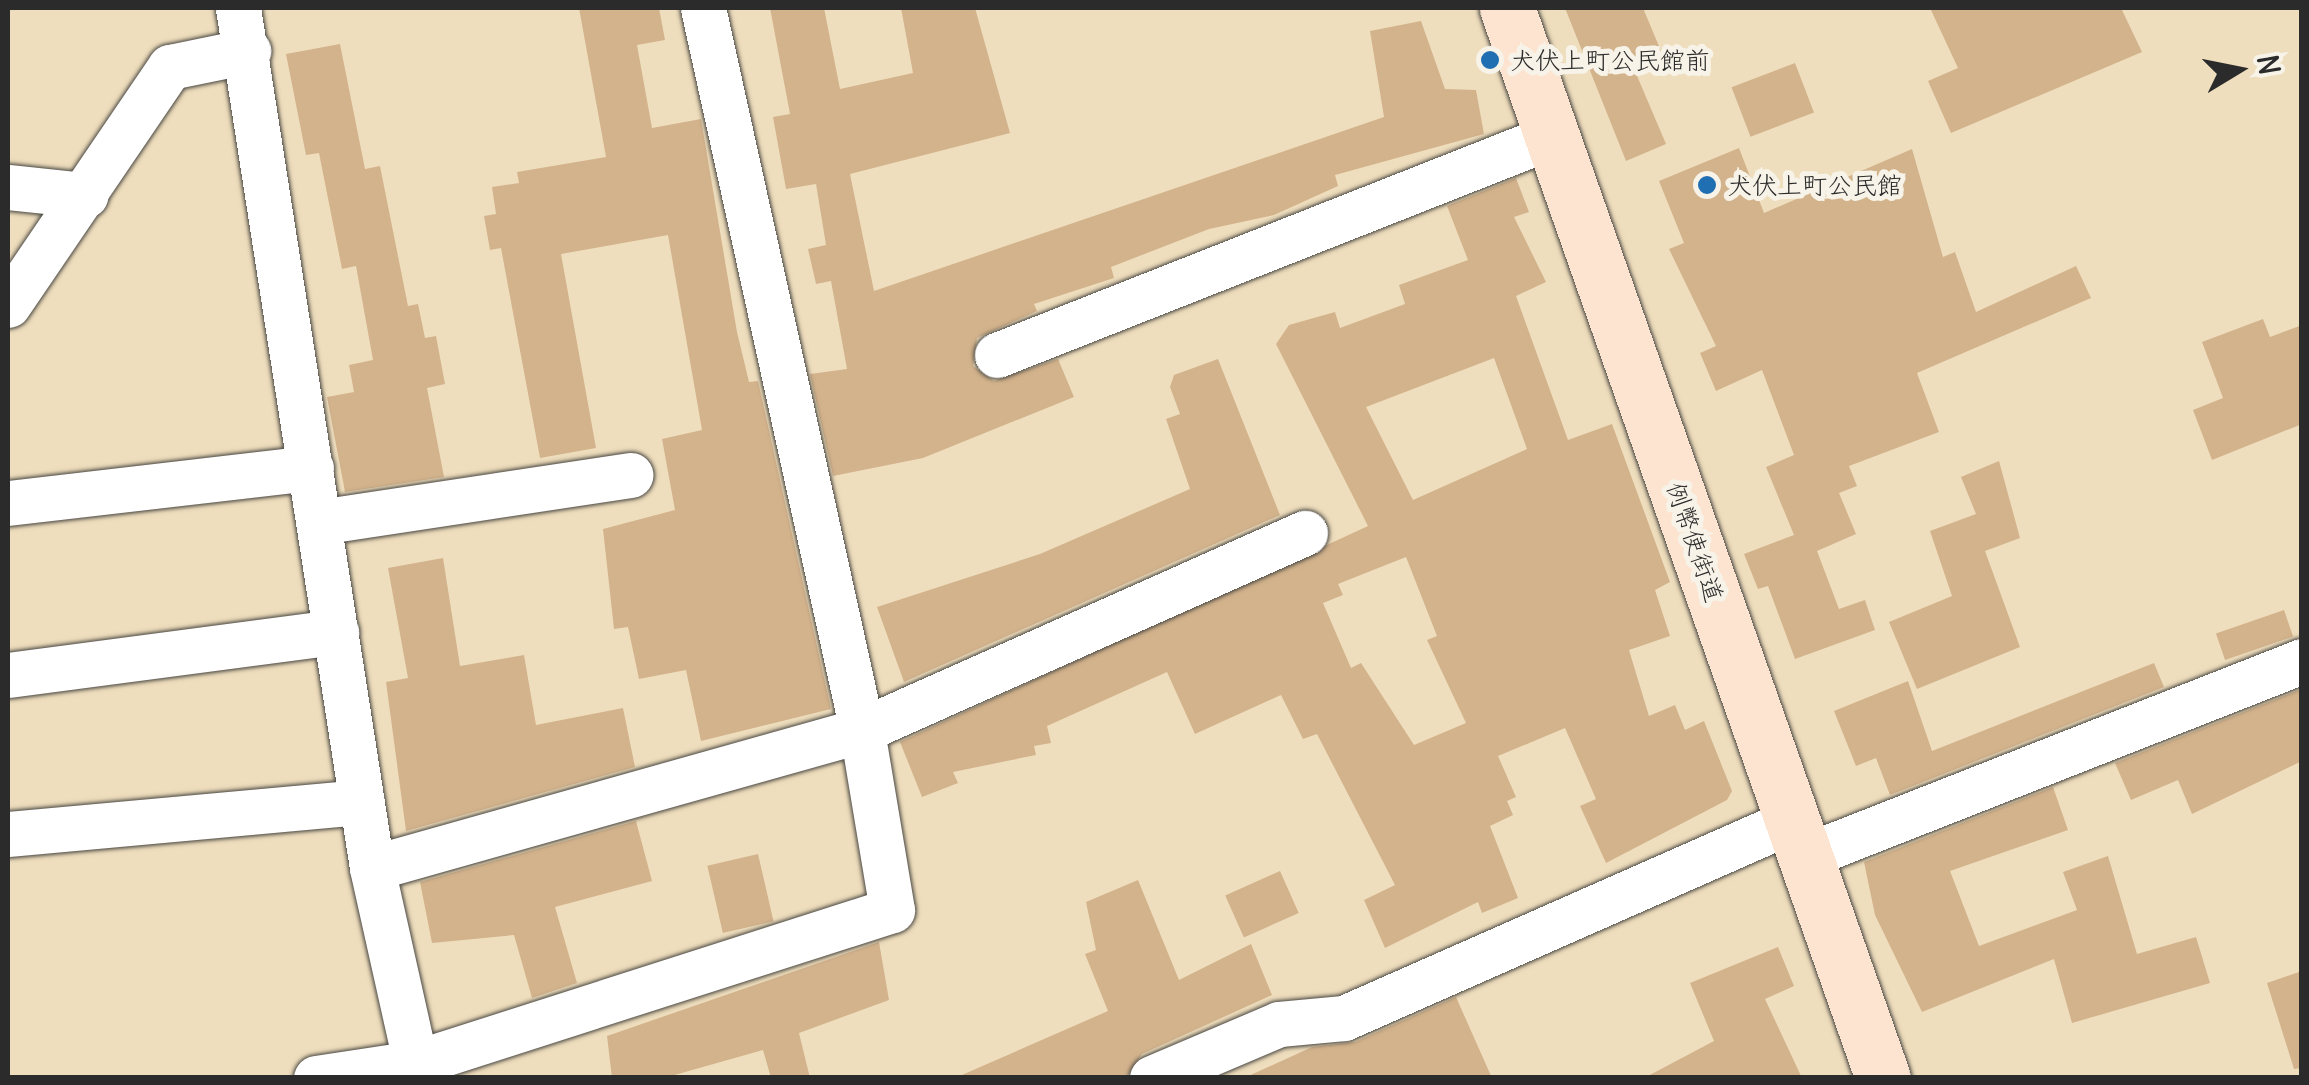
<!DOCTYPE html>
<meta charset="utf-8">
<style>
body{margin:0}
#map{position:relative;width:2309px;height:1085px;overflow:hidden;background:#efdebd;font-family:Delius,"Klee One",sans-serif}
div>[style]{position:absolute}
.building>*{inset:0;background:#d3b38c;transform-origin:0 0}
.roads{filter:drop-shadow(0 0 2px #484641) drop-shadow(0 0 2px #484641)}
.minor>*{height:45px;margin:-22.5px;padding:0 22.5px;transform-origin:22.5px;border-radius:22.5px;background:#fff}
.secondary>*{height:55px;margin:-27.5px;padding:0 27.5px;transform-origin:27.5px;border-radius:27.5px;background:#fde4d1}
.dots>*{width:28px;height:28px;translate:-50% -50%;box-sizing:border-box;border:5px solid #f7f3e8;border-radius:50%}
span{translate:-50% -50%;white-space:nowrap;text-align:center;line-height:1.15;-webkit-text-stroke:10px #f7f3e8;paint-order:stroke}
.poi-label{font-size:25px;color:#2b2b2b}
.left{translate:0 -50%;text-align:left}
.street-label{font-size:25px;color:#2b2b2b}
.frame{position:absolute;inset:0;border:10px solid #2b2b2b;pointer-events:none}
.north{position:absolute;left:2189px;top:20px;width:100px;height:100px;-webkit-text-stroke:8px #f7f3e8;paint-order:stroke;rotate:80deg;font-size:28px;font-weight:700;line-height:40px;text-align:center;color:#2b2b2b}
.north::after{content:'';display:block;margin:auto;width:35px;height:45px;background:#2b2b2b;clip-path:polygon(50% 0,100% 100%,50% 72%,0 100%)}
</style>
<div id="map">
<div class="building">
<div style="clip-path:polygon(579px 8px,659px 8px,665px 40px,637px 45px,652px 128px,701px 119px,737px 332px,749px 382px,758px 381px,831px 709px,701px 741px,686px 670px,639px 679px,628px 627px,614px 629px,603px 529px,675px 510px,662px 439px,702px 430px,668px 235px,561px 254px,596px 448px,540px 458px,501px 248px,490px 250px,484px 216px,496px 214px,492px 187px,519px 183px,517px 172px,606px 157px)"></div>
<div style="clip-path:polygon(770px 8px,824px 8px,840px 89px,913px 73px,901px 8px,975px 8px,1010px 133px,850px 174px,874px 291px,1384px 117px,1370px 31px,1421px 21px,1445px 89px,1476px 90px,1484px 134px,1335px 175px,1338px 186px,1274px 215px,1209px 229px,1111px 267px,1114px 278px,1034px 304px,1037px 311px,977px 338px,973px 366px,994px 381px,1058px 359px,1074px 397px,923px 458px,833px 476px,810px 374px,847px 369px,831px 281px,816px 284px,808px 249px,826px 245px,816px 184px,786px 189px,773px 117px,790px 114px)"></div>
<div style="clip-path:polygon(1565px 8px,1643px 8px,1661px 51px,1632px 64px,1666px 144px,1626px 161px)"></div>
<div style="clip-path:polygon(1930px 8px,2121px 8px,2142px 52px,1951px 133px,1928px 81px,1958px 68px)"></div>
<div style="clip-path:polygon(340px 44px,365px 169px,380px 166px,408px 306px,418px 304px,425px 338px,436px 336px,445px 384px,427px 388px,444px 477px,345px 492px,327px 397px,354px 392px,349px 365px,373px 360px,356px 266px,342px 269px,319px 153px,306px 155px,286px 54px)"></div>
<div style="left:1795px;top:63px;width:53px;height:68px;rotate:69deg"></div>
<div style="clip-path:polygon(1739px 148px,1764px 213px,1912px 149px,1943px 257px,1955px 252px,1976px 312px,2076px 266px,2091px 298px,1917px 373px,1939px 432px,1849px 466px,1857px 486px,1839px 493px,1856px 534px,1817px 551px,1839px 609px,1865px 600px,1875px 630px,1795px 659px,1768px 586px,1758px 589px,1744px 554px,1794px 535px,1766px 467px,1794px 455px,1762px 370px,1716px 391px,1700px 353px,1716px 346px,1669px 249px,1684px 243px,1659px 181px)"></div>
<div style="clip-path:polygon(evenodd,1516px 178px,1529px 212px,1514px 217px,1546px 282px,1516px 296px,1568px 440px,1612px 424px,1670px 582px,1655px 590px,1670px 636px,1629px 650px,1649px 716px,1675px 705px,1685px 730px,1704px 721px,1732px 791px,1727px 800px,1606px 863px,1580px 806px,1596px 799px,1565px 728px,1498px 756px,1516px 797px,1507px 801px,1513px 815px,1490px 826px,1518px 898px,1482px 913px,1478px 902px,1385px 948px,1364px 900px,1395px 885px,1317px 734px,1303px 739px,1281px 695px,1195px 734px,1167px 672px,1047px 726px,1051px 743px,1034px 746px,1036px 755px,953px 772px,958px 783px,922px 797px,900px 742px,1368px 526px,1276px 344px,1289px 325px,1335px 312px,1340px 328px,1405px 304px,1399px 285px,1468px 260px,1447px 206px,1516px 178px,1494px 358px,1527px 449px,1413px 500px,1366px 407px,1494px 358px,1516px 178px,1406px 557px,1437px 636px,1427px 640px,1466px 723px,1414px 745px,1361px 663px,1351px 668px,1323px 603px,1343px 595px,1338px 584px,1406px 557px)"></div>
<div style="clip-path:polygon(2263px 319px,2270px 337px,2302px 325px,2302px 424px,2212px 460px,2193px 410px,2223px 398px,2202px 342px)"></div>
<div style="clip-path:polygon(1218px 359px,1280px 515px,904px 682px,877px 607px,1040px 554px,1190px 489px,1166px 419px,1180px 414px,1170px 387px,1174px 375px)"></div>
<div style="clip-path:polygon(1999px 461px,2020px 538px,1985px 551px,2020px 647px,1917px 689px,1889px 622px,1952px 596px,1930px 531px,1976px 514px,1961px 477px)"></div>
<div style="clip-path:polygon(443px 558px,460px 666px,524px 655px,536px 725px,623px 708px,635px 767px,406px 831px,386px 682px,408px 678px,388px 568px)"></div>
<div style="left:2284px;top:610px;width:28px;height:72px;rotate:71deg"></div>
<div style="clip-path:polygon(2154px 663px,2164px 687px,1890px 795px,1876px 758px,1856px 766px,1834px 711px,1908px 681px,1932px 751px)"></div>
<div style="clip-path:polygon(2302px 689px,2302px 761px,2192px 814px,2178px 780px,2131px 800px,2115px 763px)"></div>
<div style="clip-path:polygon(2053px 787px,2068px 830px,1950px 871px,1979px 946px,2077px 910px,2063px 872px,2108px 856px,2137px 954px,2196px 937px,2210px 983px,2072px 1023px,2054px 959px,1922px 1012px,1875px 915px,1864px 862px)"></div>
<div style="clip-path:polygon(636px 821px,652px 881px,555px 907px,577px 983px,532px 998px,514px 935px,432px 943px,420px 882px)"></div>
<div style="left:758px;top:854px;width:69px;height:52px;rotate:77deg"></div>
<div style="left:1280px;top:871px;width:46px;height:60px;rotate:66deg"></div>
<div style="clip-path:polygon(1138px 880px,1179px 980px,1251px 944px,1272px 995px,1142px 1054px,1126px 1078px,955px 1078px,1108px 1011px,1085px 954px,1096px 950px,1086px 902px)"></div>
<div style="clip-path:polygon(879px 942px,889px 1000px,799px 1033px,810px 1078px,771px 1078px,763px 1050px,664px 1078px,612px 1078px,607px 1036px)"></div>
<div style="clip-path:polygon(1778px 947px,1794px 986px,1765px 999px,1802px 1078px,1644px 1078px,1714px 1041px,1690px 983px)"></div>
<div style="clip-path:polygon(2302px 971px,2302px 1068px,2294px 1069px,2267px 983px)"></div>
<div style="clip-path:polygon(1456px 997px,1492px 1078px,1244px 1078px,1312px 1047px,1355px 1042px)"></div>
</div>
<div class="roads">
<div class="minor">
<div style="left:238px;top:8px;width:870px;rotate:81.14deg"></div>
<div style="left:372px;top:868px;width:215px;rotate:77.4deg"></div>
<div style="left:8px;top:187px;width:78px;rotate:5.9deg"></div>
<div style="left:8px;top:305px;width:288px;rotate:-55.8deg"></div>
<div style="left:170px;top:67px;width:80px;rotate:-11.6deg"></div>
<div style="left:997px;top:355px;width:597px;rotate:-21.53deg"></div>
<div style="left:8px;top:503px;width:305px;rotate:-6.6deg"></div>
<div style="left:319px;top:522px;width:315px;rotate:-8.6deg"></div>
<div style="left:8px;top:675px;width:331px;rotate:-7.5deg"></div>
<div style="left:8px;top:834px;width:355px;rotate:-5.2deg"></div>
<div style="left:1806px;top:856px;width:533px;rotate:-21.46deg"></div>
<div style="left:372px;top:868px;width:509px;rotate:-15.73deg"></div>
<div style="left:862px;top:730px;width:485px;rotate:-24deg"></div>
<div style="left:316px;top:1078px;width:100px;rotate:-8.6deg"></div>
<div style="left:415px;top:1063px;width:501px;rotate:-17.78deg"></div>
<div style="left:892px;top:910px;width:182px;rotate:-99.5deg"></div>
<div style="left:862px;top:730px;width:739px;rotate:-102.42deg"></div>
<div style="left:1152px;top:1078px;width:138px;rotate:-23deg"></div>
<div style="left:1279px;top:1024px;width:65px;rotate:-5.3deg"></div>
<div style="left:1344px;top:1018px;width:491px;rotate:-23.8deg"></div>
</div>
<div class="secondary">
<div style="left:1507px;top:8px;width:1134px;rotate:70.64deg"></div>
</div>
</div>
<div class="dots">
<div style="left:1490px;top:60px;background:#1f6fb2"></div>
<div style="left:1707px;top:185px;background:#1f6fb2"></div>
</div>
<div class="poi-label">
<span class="left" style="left:1510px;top:60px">犬伏上町公民館前</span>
<span class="left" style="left:1727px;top:185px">犬伏上町公民館</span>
</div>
<div class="street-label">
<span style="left:1695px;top:542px;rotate:71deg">例幣使街道</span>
</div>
<div class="frame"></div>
<div class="north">N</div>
</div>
